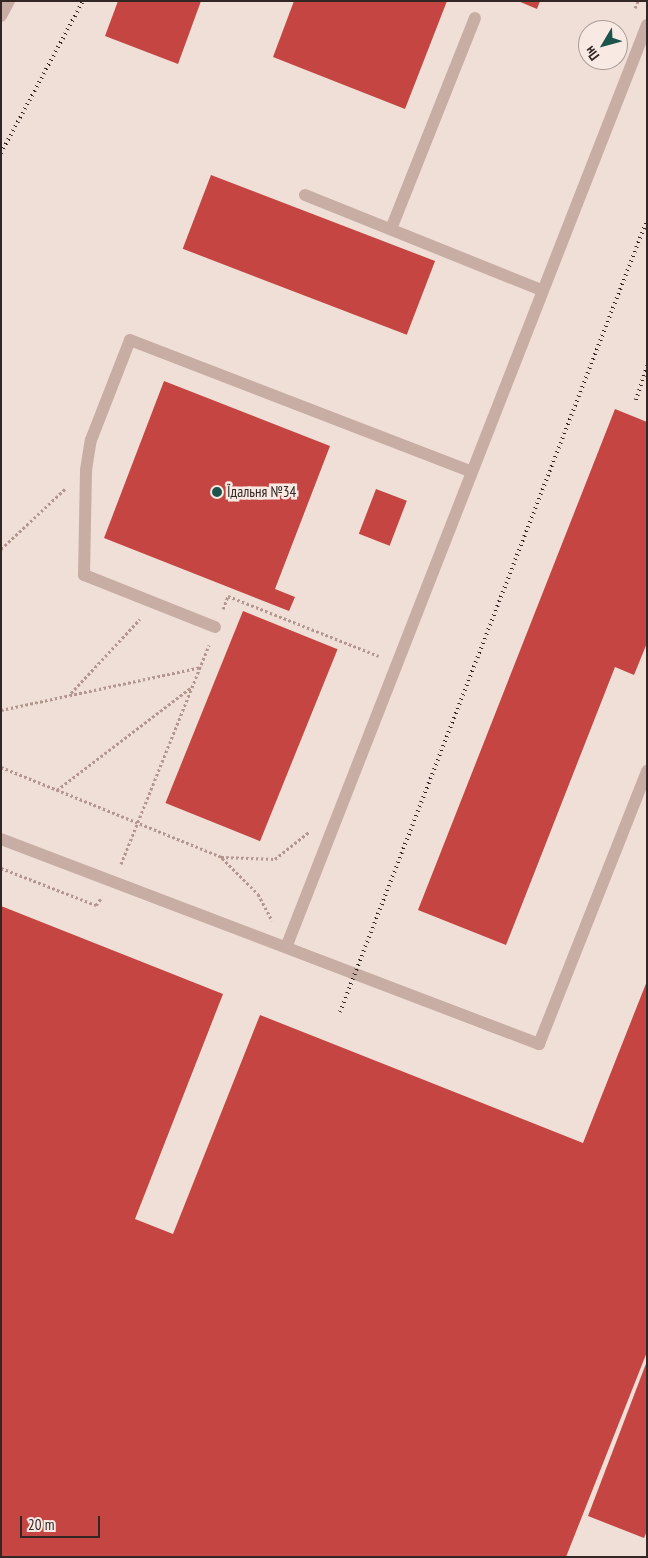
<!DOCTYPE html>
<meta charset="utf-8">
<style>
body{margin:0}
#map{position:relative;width:648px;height:1558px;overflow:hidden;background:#f0dfd7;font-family:"PT Sans Narrow",sans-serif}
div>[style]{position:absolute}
.building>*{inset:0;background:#c44541;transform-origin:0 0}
.path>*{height:3px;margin-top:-1.5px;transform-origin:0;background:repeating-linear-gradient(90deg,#b3968e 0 2.5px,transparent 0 5px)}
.lane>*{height:12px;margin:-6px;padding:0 6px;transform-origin:6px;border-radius:6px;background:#c8ada4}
.rail>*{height:4px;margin-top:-2px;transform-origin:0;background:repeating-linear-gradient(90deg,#332725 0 1px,transparent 0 5px)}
.dots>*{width:14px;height:14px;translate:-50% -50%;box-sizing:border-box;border:2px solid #f8eae3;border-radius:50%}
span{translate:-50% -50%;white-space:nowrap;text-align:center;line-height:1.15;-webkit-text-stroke:5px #f8eae3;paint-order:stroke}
.poi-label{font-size:15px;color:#332725}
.left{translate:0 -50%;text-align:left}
.frame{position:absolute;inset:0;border:2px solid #332725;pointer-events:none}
.north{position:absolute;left:578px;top:20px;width:50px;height:50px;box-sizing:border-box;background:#f8eae3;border:1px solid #a99c97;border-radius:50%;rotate:233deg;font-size:14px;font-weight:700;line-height:20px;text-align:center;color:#332725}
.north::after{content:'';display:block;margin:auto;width:18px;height:22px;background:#1c544c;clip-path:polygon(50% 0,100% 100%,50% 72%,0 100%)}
.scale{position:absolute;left:20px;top:1516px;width:80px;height:22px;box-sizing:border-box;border:2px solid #332725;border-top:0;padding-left:6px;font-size:15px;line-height:18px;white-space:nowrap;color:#332725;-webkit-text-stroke:4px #f8eae3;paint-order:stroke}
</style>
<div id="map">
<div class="building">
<div style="clip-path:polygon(118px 1px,201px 1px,178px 64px,105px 36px)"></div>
<div style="clip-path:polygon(294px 1px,447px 1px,405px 109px,273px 57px)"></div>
<div style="clip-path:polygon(518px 1px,540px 1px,537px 9px)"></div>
<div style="left:211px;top:175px;width:240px;height:79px;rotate:21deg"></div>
<div style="clip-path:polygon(164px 381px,330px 446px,275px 589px,295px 597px,289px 611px,104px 538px)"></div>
<div style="clip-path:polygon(615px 409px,647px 422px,647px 643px,634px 675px,615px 667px,506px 945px,418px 910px)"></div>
<div style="left:376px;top:489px;width:33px;height:48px;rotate:21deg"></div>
<div style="left:243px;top:611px;width:102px;height:207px;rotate:22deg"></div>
<div style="clip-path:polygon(1px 906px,223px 994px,135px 1219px,173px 1234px,260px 1015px,583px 1143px,647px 981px,647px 1352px,566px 1557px,1px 1557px)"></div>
<div style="clip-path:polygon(647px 1361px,647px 1531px,644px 1538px,588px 1516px)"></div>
</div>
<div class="path">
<div style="left:635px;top:8px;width:8px;rotate:-67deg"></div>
<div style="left:1px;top:549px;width:89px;rotate:-43.2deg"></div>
<div style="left:223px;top:609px;width:14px;rotate:-69deg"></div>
<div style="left:228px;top:596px;width:162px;rotate:21.7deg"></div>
<div style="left:71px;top:693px;width:101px;rotate:-47deg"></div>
<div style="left:1px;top:710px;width:205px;rotate:-12.1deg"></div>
<div style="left:1px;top:767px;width:238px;rotate:22.2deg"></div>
<div style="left:221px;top:857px;width:54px;rotate:2.1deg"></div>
<div style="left:275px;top:859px;width:43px;rotate:-38.5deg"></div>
<div style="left:57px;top:790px;width:171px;rotate:-37.4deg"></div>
<div style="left:222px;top:858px;width:51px;rotate:45deg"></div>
<div style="left:258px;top:894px;width:30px;rotate:62deg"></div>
<div style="left:121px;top:864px;width:236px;rotate:-68.1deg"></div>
<div style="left:1px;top:868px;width:102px;rotate:21.3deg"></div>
<div style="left:96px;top:905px;width:10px;rotate:-53deg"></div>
</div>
<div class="lane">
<div style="left:1px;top:16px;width:17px;rotate:-62deg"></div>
<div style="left:305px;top:195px;width:254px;rotate:21.9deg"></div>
<div style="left:391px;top:229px;width:227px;rotate:-68.3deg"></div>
<div style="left:215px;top:627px;width:141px;rotate:-158.3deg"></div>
<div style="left:84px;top:575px;width:105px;rotate:-88.9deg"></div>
<div style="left:86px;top:470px;width:30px;rotate:-81deg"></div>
<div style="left:91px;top:440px;width:107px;rotate:-68.7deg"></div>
<div style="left:130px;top:340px;width:363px;rotate:21.1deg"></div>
<div style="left:1px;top:839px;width:576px;rotate:20.86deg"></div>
<div style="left:539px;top:1044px;width:294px;rotate:-68.4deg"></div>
<div style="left:287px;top:945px;width:988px;rotate:-68.63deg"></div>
</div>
<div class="rail">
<div style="left:1px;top:153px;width:173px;rotate:-61.7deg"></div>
<div style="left:636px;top:400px;width:36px;rotate:-72deg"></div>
<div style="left:340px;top:1012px;width:849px;rotate:-68.81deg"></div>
</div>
<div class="dots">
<div style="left:217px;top:492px;background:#1c544c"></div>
</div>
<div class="poi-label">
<span class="left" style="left:227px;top:492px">Їдальня №34</span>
</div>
<div class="frame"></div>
<div class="north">Пн</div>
<div class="scale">20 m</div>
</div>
